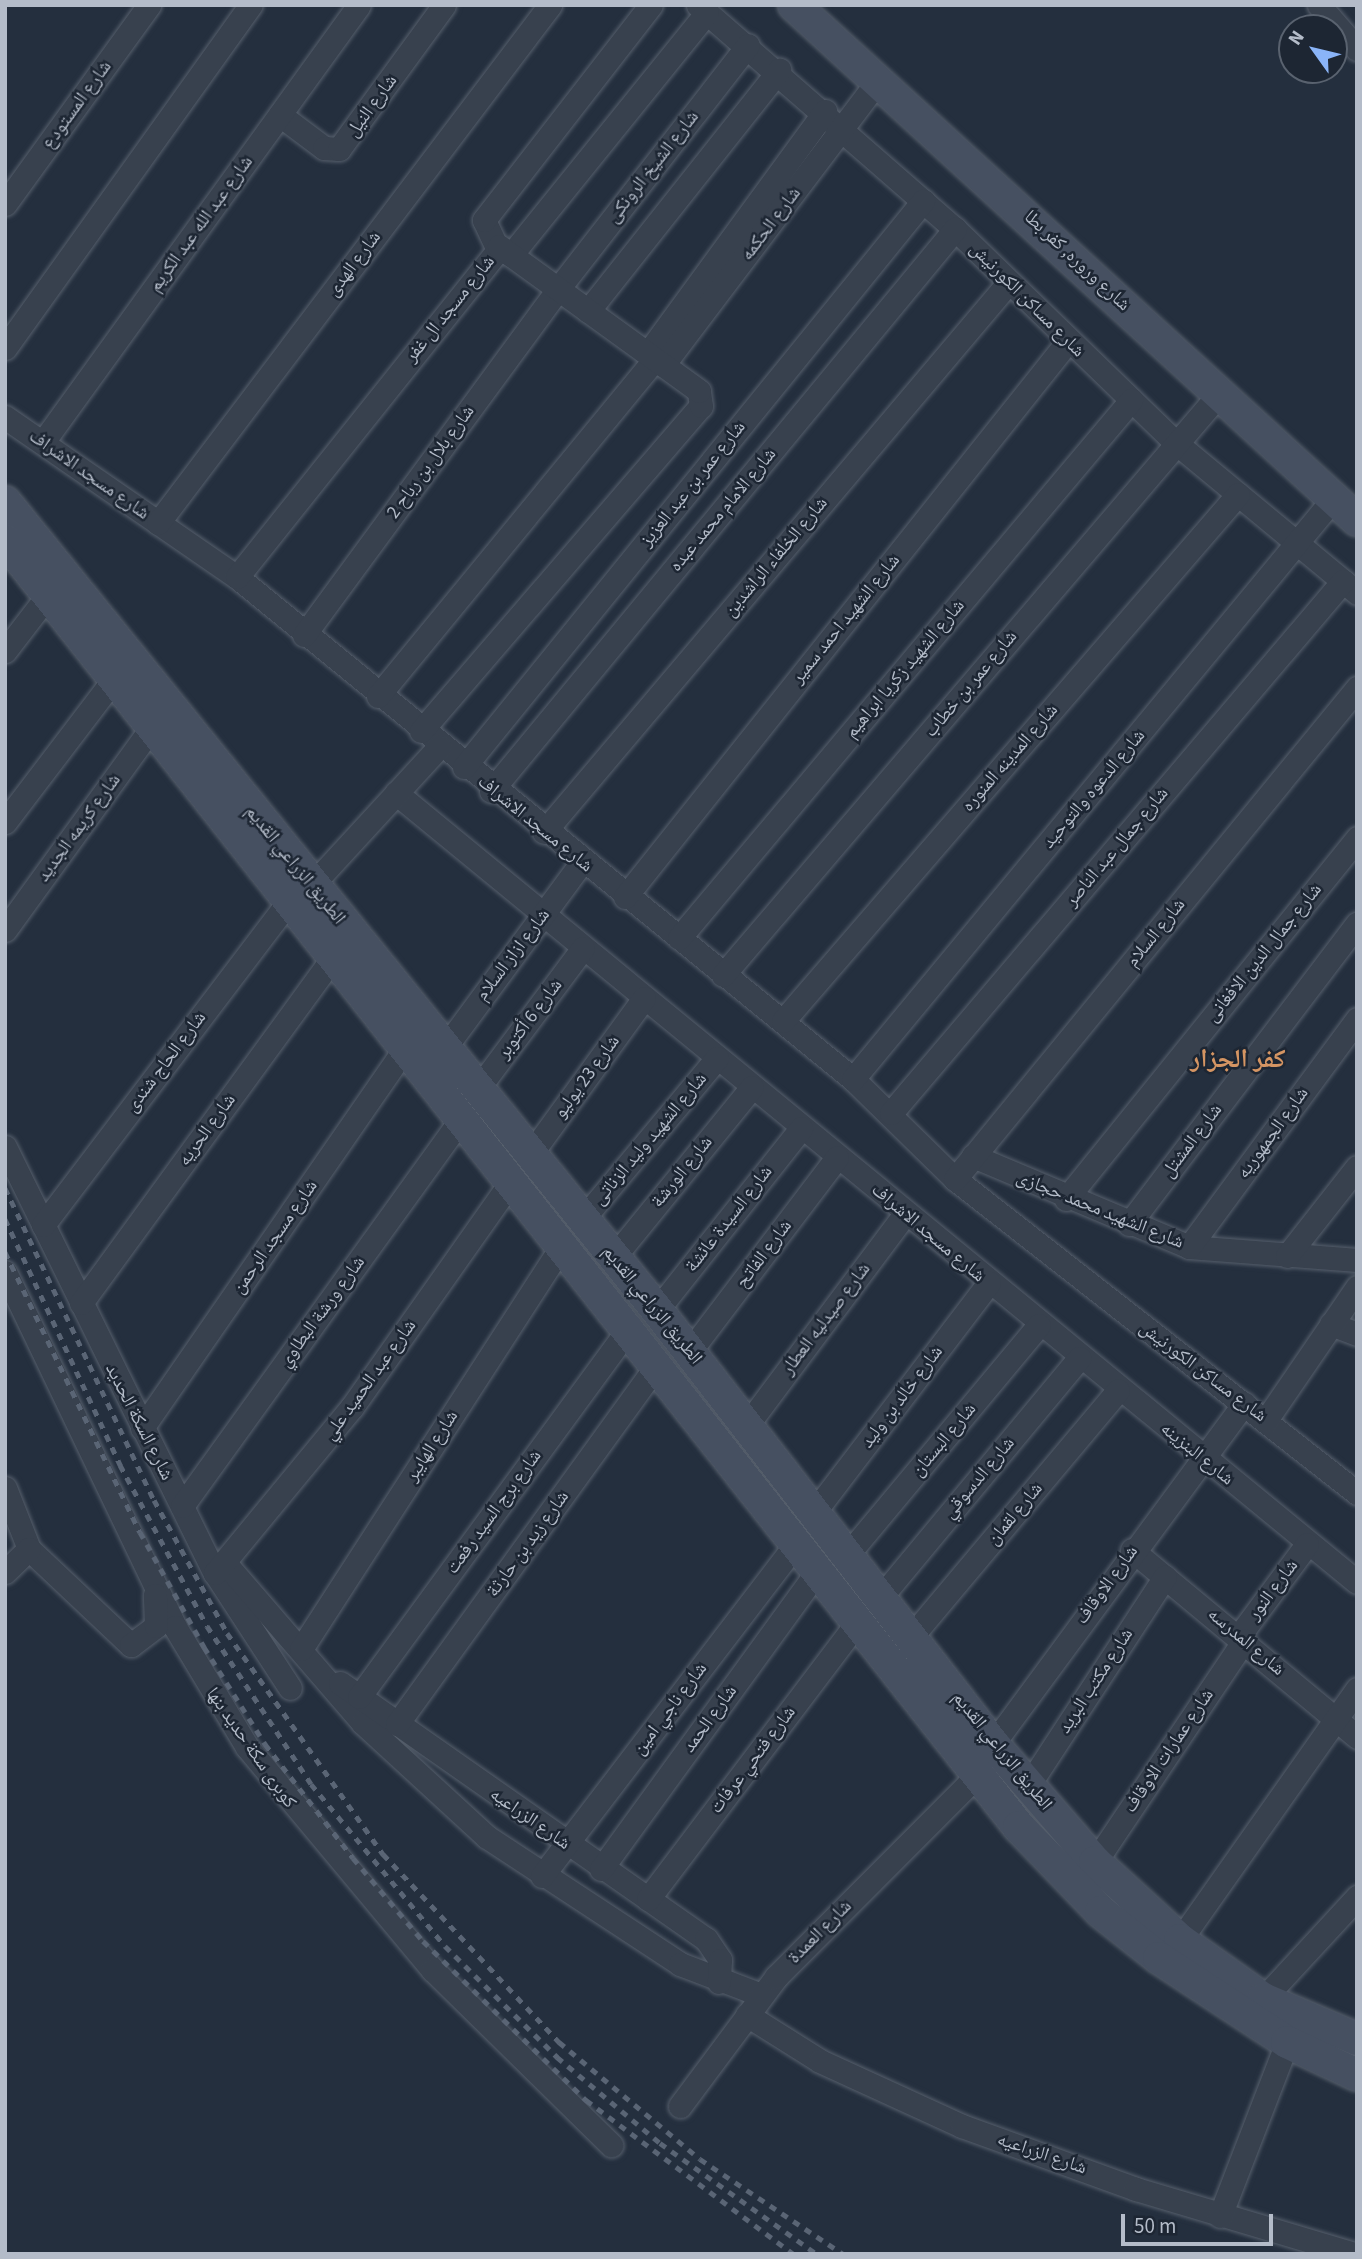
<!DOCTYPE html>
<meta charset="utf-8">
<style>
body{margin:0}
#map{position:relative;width:1362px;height:2259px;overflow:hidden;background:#242f3e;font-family:"Source Sans 3","Noto Naskh Arabic",sans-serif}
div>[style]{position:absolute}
.roads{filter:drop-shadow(0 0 2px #565f6c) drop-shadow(0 0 2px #565f6c)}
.street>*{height:23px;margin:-11.5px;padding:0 11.5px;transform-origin:11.5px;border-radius:11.5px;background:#38414e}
.secondary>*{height:32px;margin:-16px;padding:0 16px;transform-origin:16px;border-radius:16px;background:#465061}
.rail>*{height:5px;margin-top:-2.5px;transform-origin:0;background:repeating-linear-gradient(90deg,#5a6575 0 7px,transparent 0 14px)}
span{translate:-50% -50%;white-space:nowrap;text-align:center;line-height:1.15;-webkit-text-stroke:5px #1d2633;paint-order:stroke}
.street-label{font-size:19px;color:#b4bcc9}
.district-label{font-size:26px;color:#d59563;font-weight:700}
.frame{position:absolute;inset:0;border:7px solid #b4bcc9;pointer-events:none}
.north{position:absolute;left:1278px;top:14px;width:70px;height:70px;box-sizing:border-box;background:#1d2633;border:2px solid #59626f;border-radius:50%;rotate:304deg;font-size:19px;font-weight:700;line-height:28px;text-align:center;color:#b4bcc9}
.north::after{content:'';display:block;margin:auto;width:24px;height:32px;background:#8ab4f8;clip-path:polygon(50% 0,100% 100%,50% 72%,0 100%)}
.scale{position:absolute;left:1121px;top:2214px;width:152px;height:32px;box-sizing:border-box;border:4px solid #b4bcc9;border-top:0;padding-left:9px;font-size:21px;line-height:24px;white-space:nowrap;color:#b4bcc9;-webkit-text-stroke:5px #1d2633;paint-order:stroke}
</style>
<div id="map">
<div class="roads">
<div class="street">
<div style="left:698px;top:5px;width:341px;rotate:41.1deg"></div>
<div style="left:955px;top:229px;width:308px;rotate:44.1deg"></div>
<div style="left:1176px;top:443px;width:235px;rotate:39.6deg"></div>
<div style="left:1319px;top:5px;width:58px;rotate:49.2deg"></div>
<div style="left:280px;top:115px;width:55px;rotate:36.9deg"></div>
<div style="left:324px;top:148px;width:15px;rotate:4deg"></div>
<div style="left:339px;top:149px;width:178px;rotate:-53.9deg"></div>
<div style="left:5px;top:204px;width:246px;rotate:-54.1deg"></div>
<div style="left:511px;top:255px;width:312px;rotate:-51.1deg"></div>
<div style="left:588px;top:311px;width:308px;rotate:-51.6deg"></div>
<div style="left:5px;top:348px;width:422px;rotate:-54.4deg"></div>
<div style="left:648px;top:353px;width:300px;rotate:-53.8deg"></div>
<div style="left:663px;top:365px;width:356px;rotate:-52.9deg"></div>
<div style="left:5px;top:417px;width:282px;rotate:34.6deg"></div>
<div style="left:237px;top:577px;width:795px;rotate:39.18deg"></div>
<div style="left:853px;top:1079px;width:143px;rotate:44.4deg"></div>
<div style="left:955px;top:1179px;width:510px;rotate:37.99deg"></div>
<div style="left:43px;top:442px;width:539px;rotate:-54.13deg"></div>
<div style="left:158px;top:523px;width:650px;rotate:-52.88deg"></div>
<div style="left:237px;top:577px;width:418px;rotate:-51.4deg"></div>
<div style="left:498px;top:250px;width:33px;rotate:-115deg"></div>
<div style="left:484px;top:220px;width:272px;rotate:-52.2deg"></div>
<div style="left:304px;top:635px;width:429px;rotate:-53.7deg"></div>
<div style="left:558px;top:289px;width:309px;rotate:-52.1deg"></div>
<div style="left:5px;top:651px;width:71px;rotate:-52.5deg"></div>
<div style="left:378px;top:696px;width:436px;rotate:-50.6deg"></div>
<div style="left:421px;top:731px;width:429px;rotate:-49.3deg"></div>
<div style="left:701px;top:406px;width:15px;rotate:-98deg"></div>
<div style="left:699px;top:391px;width:247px;rotate:-144.1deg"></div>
<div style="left:464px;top:767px;width:729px;rotate:-50.96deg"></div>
<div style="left:491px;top:791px;width:729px;rotate:-50.46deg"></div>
<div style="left:396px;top:793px;width:1243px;rotate:39.39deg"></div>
<div style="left:5px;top:822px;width:180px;rotate:-52.7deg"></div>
<div style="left:544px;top:832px;width:720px;rotate:-49.79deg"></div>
<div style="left:311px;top:886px;width:189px;rotate:-47.4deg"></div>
<div style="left:625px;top:897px;width:711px;rotate:-51.45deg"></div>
<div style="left:5px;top:930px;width:251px;rotate:-54.1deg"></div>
<div style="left:679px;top:938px;width:703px;rotate:-49.96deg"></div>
<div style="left:723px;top:975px;width:764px;rotate:-49.51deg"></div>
<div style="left:783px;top:1021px;width:696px;rotate:-49.19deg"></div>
<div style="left:444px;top:1049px;width:232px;rotate:-53.6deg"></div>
<div style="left:853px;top:1079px;width:753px;rotate:-50.39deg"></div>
<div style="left:477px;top:1090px;width:177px;rotate:-53.3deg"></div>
<div style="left:891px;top:1113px;width:698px;rotate:-49.65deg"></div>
<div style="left:5px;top:1147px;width:475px;rotate:63.8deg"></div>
<div style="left:215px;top:1573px;width:137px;rotate:56.9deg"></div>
<div style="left:530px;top:1155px;width:194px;rotate:-54deg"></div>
<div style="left:973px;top:1156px;width:234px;rotate:22.8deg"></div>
<div style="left:1189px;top:1247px;width:169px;rotate:4.4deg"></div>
<div style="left:955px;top:1179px;width:635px;rotate:-50.69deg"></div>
<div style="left:1066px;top:1199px;width:464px;rotate:-51.1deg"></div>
<div style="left:582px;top:1220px;width:211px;rotate:-50.2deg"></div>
<div style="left:1129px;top:1224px;width:377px;rotate:-52.8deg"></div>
<div style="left:43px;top:1225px;width:408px;rotate:-52.8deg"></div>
<div style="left:1189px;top:1247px;width:283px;rotate:-53.6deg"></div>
<div style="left:1287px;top:1256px;width:113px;rotate:-51.8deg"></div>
<div style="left:613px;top:1258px;width:220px;rotate:-50.9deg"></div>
<div style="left:5px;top:1272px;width:394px;rotate:64.4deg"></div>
<div style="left:175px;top:1627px;width:140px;rotate:59deg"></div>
<div style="left:247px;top:1747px;width:290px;rotate:50.2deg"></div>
<div style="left:433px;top:1970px;width:250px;rotate:44.5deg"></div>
<div style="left:81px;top:1303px;width:429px;rotate:-53.9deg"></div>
<div style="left:657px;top:1310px;width:232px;rotate:-51.6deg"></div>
<div style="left:1331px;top:1324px;width:28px;rotate:21deg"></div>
<div style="left:690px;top:1351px;width:243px;rotate:-52.8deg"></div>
<div style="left:1266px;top:1420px;width:161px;rotate:-55.6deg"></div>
<div style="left:747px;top:1425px;width:264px;rotate:-53.2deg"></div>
<div style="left:142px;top:1428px;width:465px;rotate:-55.3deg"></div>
<div style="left:5px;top:1488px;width:66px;rotate:68.5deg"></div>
<div style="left:182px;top:1506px;width:480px;rotate:-54.2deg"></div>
<div style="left:815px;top:1511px;width:287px;rotate:-52.7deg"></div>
<div style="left:29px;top:1549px;width:140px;rotate:43.3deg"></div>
<div style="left:131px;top:1645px;width:31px;rotate:-37deg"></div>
<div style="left:156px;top:1626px;width:31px;rotate:-92deg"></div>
<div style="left:1132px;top:1550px;width:293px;rotate:39.7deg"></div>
<div style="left:848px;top:1554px;width:298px;rotate:-50.2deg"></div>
<div style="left:225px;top:1563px;width:211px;rotate:49.2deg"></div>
<div style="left:363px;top:1723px;width:168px;rotate:42.6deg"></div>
<div style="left:487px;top:1837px;width:231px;rotate:33.3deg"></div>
<div style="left:680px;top:1964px;width:87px;rotate:20.9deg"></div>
<div style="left:5px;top:1572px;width:33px;rotate:-44deg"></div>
<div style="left:215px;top:1573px;width:215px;rotate:-50.5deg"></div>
<div style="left:352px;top:1407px;width:279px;rotate:-54.8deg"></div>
<div style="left:880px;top:1598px;width:312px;rotate:-50.3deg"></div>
<div style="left:1239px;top:1636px;width:114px;rotate:-53.5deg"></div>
<div style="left:911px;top:1637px;width:322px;rotate:-50deg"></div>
<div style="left:301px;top:1649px;width:484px;rotate:-57.1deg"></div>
<div style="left:340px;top:1683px;width:447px;rotate:35deg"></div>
<div style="left:706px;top:1939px;width:25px;rotate:56deg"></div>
<div style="left:720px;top:1960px;width:22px;rotate:93deg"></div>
<div style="left:359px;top:1697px;width:459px;rotate:-53.8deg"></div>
<div style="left:397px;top:1724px;width:445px;rotate:-54.1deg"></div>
<div style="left:984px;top:1756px;width:438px;rotate:-53.6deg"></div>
<div style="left:1028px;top:1786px;width:250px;rotate:-56.8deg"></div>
<div style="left:1095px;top:1862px;width:267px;rotate:-56.1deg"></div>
<div style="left:601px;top:1869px;width:369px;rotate:-54deg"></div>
<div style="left:542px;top:1876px;width:420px;rotate:-52.6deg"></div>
<div style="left:648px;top:1899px;width:348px;rotate:-52.9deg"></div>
<div style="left:1180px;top:1940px;width:307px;rotate:-54.8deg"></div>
<div style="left:1263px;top:1999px;width:139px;rotate:-47.3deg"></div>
<div style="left:747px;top:2015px;width:86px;rotate:32.2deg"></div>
<div style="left:820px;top:2061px;width:156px;rotate:24.6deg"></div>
<div style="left:962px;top:2126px;width:185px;rotate:19.9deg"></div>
<div style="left:1136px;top:2189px;width:227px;rotate:16.6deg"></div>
<div style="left:680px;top:2106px;width:161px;rotate:-53.3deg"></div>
<div style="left:776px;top:1977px;width:286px;rotate:-45.1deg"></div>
<div style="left:1220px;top:2216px;width:186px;rotate:-68.9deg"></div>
</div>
<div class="secondary">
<div style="left:794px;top:5px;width:763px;rotate:42.45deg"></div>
<div style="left:5px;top:502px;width:1038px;rotate:51.1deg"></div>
<div style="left:657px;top:1310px;width:549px;rotate:52.25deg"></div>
<div style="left:993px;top:1744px;width:156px;rotate:49.2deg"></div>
<div style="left:1095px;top:1862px;width:115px;rotate:42.5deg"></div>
<div style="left:1180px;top:1940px;width:102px;rotate:35.4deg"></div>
<div style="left:1263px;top:1999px;width:102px;rotate:23.1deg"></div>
<div style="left:5px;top:540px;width:1638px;rotate:51.77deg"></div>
<div style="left:1019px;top:1827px;width:118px;rotate:46deg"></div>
<div style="left:1101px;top:1912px;width:74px;rotate:38.4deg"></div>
<div style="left:1159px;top:1958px;width:153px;rotate:33.3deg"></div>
<div style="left:1287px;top:2042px;width:77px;rotate:25.2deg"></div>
</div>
</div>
<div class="rail">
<div style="left:5px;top:1188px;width:346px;rotate:64.5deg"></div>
<div style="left:154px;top:1500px;width:152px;rotate:61.2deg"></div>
<div style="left:227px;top:1633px;width:271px;rotate:54.8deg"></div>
<div style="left:383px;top:1854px;width:258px;rotate:46.9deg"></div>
<div style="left:559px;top:2042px;width:183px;rotate:39.7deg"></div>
<div style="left:700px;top:2159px;width:172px;rotate:33.6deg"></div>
<div style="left:5px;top:1219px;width:272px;rotate:64.9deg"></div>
<div style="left:120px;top:1465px;width:183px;rotate:61.6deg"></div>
<div style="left:207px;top:1626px;width:189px;rotate:56.6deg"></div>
<div style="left:311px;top:1784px;width:210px;rotate:50.4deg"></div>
<div style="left:445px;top:1946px;width:158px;rotate:44.7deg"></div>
<div style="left:557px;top:2057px;width:134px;rotate:39.9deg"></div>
<div style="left:660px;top:2143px;width:192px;rotate:35.3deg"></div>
<div style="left:5px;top:1252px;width:311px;rotate:64.3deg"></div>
<div style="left:140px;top:1532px;width:132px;rotate:60.9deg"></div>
<div style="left:204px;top:1647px;width:115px;rotate:57.8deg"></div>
<div style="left:265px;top:1744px;width:144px;rotate:52.3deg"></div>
<div style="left:353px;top:1858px;width:109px;rotate:49.9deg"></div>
<div style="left:423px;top:1941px;width:228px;rotate:44.3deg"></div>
<div style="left:586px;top:2100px;width:258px;rotate:36.6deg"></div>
</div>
<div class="street-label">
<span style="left:77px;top:105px;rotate:-54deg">شارع المستودع</span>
<span style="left:372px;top:106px;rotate:-54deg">شارع النيل</span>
<span style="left:653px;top:167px;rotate:-52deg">شارع الشيخ الرونكى</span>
<span style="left:201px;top:224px;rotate:-54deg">شارع عبد الله عبد الكريم</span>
<span style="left:771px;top:224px;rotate:-53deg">شارع الحكمه</span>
<span style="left:1077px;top:261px;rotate:43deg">شارع وروره, كفر بطا</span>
<span style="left:354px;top:264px;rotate:-53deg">شارع الهدى</span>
<span style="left:1027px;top:300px;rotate:45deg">شارع مساكن الكورنيش</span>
<span style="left:450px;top:309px;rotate:-51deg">شارع مسجد ال غفر</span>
<span style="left:431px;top:462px;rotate:-54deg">شارع بلال بن رباح 2</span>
<span style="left:89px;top:475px;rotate:35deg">شارع مسجد الاشراف</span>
<span style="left:693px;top:484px;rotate:-51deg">شارع عمر بن عبد العزيز</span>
<span style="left:723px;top:510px;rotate:-50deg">شارع الامام محمد عبده</span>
<span style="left:776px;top:557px;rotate:-50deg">شارع الخلفاء الراشدين</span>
<span style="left:846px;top:619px;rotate:-51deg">شارع الشهيد احمد سمير</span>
<span style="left:905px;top:669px;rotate:-50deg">شارع الشهيد زكريا ابراهيم</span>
<span style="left:971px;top:684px;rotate:-50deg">شارع عمر بن خطاب</span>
<span style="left:1010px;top:758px;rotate:-49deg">شارع المدينه المنوره</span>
<span style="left:1094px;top:789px;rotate:-50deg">شارع الدعوه والتوحيد</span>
<span style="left:535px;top:824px;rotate:39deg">شارع مسجد الاشراف</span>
<span style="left:79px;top:828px;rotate:-54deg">شارع كريمه الجديد</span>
<span style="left:1117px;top:847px;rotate:-50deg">شارع جمال عبد الناصر</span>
<span style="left:295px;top:865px;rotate:51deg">الطريق الزراعي القديم</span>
<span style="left:1156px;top:933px;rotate:-51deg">شارع السلام</span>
<span style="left:1264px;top:953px;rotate:-51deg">شارع جمال الدين الافغانى</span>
<span style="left:513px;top:955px;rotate:-53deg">شارع ازاز السلام</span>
<span style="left:530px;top:1019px;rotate:-53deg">شارع 6 أكتوبر</span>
<span style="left:166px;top:1062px;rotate:-53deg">شارع الحاج شندى</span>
<span style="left:587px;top:1077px;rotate:-54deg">شارع 23 يوليو</span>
<span style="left:207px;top:1130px;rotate:-54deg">شارع الحريه</span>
<span style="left:1273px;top:1133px;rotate:-54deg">شارع الجمهوريه</span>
<span style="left:650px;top:1139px;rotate:-50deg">شارع الشهيد وليد الزناتى</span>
<span style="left:1192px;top:1141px;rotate:-53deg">شارع المشتل</span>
<span style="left:682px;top:1172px;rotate:-51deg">شارع الورشة</span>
<span style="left:1100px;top:1210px;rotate:22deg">شارع الشهيد محمد حجازى</span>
<span style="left:729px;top:1219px;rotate:-52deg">شارع السيدة عائشة</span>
<span style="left:928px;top:1233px;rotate:40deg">شارع مسجد الاشراف</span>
<span style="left:275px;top:1237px;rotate:-55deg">شارع مسجد الرحمن</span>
<span style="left:764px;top:1254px;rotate:-53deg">شارع الفاتح</span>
<span style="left:652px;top:1305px;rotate:51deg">الطريق الزراعي القديم</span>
<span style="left:322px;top:1312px;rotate:-54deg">شارع ورشة البطاوي</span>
<span style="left:826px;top:1319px;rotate:-53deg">شارع صيدليه العطار</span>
<span style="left:1203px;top:1372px;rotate:37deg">شارع مساكن الكورنيش</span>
<span style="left:370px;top:1380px;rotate:-54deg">شارع عبد الحميد علي</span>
<span style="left:902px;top:1397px;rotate:-53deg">شارع خالد بن وليد</span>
<span style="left:139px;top:1422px;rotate:63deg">شارع السكة الحديد</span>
<span style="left:944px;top:1440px;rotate:-50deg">شارع البستان</span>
<span style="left:432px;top:1446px;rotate:-57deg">شارع الهايبر</span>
<span style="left:1197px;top:1454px;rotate:39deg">شارع البنزينه</span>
<span style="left:979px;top:1478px;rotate:-50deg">شارع الدسوقي</span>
<span style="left:494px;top:1512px;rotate:-54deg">شارع برج السيد رفعت</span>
<span style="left:1015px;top:1514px;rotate:-50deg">شارع لقمان</span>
<span style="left:528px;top:1544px;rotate:-54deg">شارع زيد بن حارثة</span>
<span style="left:1107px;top:1585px;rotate:-54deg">شارع الاوقاف</span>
<span style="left:1273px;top:1590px;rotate:-53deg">شارع النور</span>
<span style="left:1246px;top:1642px;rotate:40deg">شارع المدرسه</span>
<span style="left:1096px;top:1681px;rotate:-57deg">شارع مكتب البريد</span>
<span style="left:670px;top:1709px;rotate:-53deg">شارع ناجي امين</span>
<span style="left:710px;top:1719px;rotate:-54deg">شارع الحمد</span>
<span style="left:251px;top:1748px;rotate:55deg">كوبرى سكة حديد بنها</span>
<span style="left:1002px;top:1751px;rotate:51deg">الطريق الزراعي القديم</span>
<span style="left:1169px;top:1751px;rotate:-56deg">شارع عمارات الاوقاف</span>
<span style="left:753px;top:1760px;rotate:-53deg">شارع فتحي عرفات</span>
<span style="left:530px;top:1819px;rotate:35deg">شارع الزراعيه</span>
<span style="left:820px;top:1932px;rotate:-45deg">شارع العمدة</span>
<span style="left:1042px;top:2154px;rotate:19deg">شارع الزراعيه</span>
</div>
<div class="district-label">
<span style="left:1238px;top:1059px">كفر الجزار</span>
</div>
<div class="frame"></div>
<div class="north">N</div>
<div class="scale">50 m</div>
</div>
